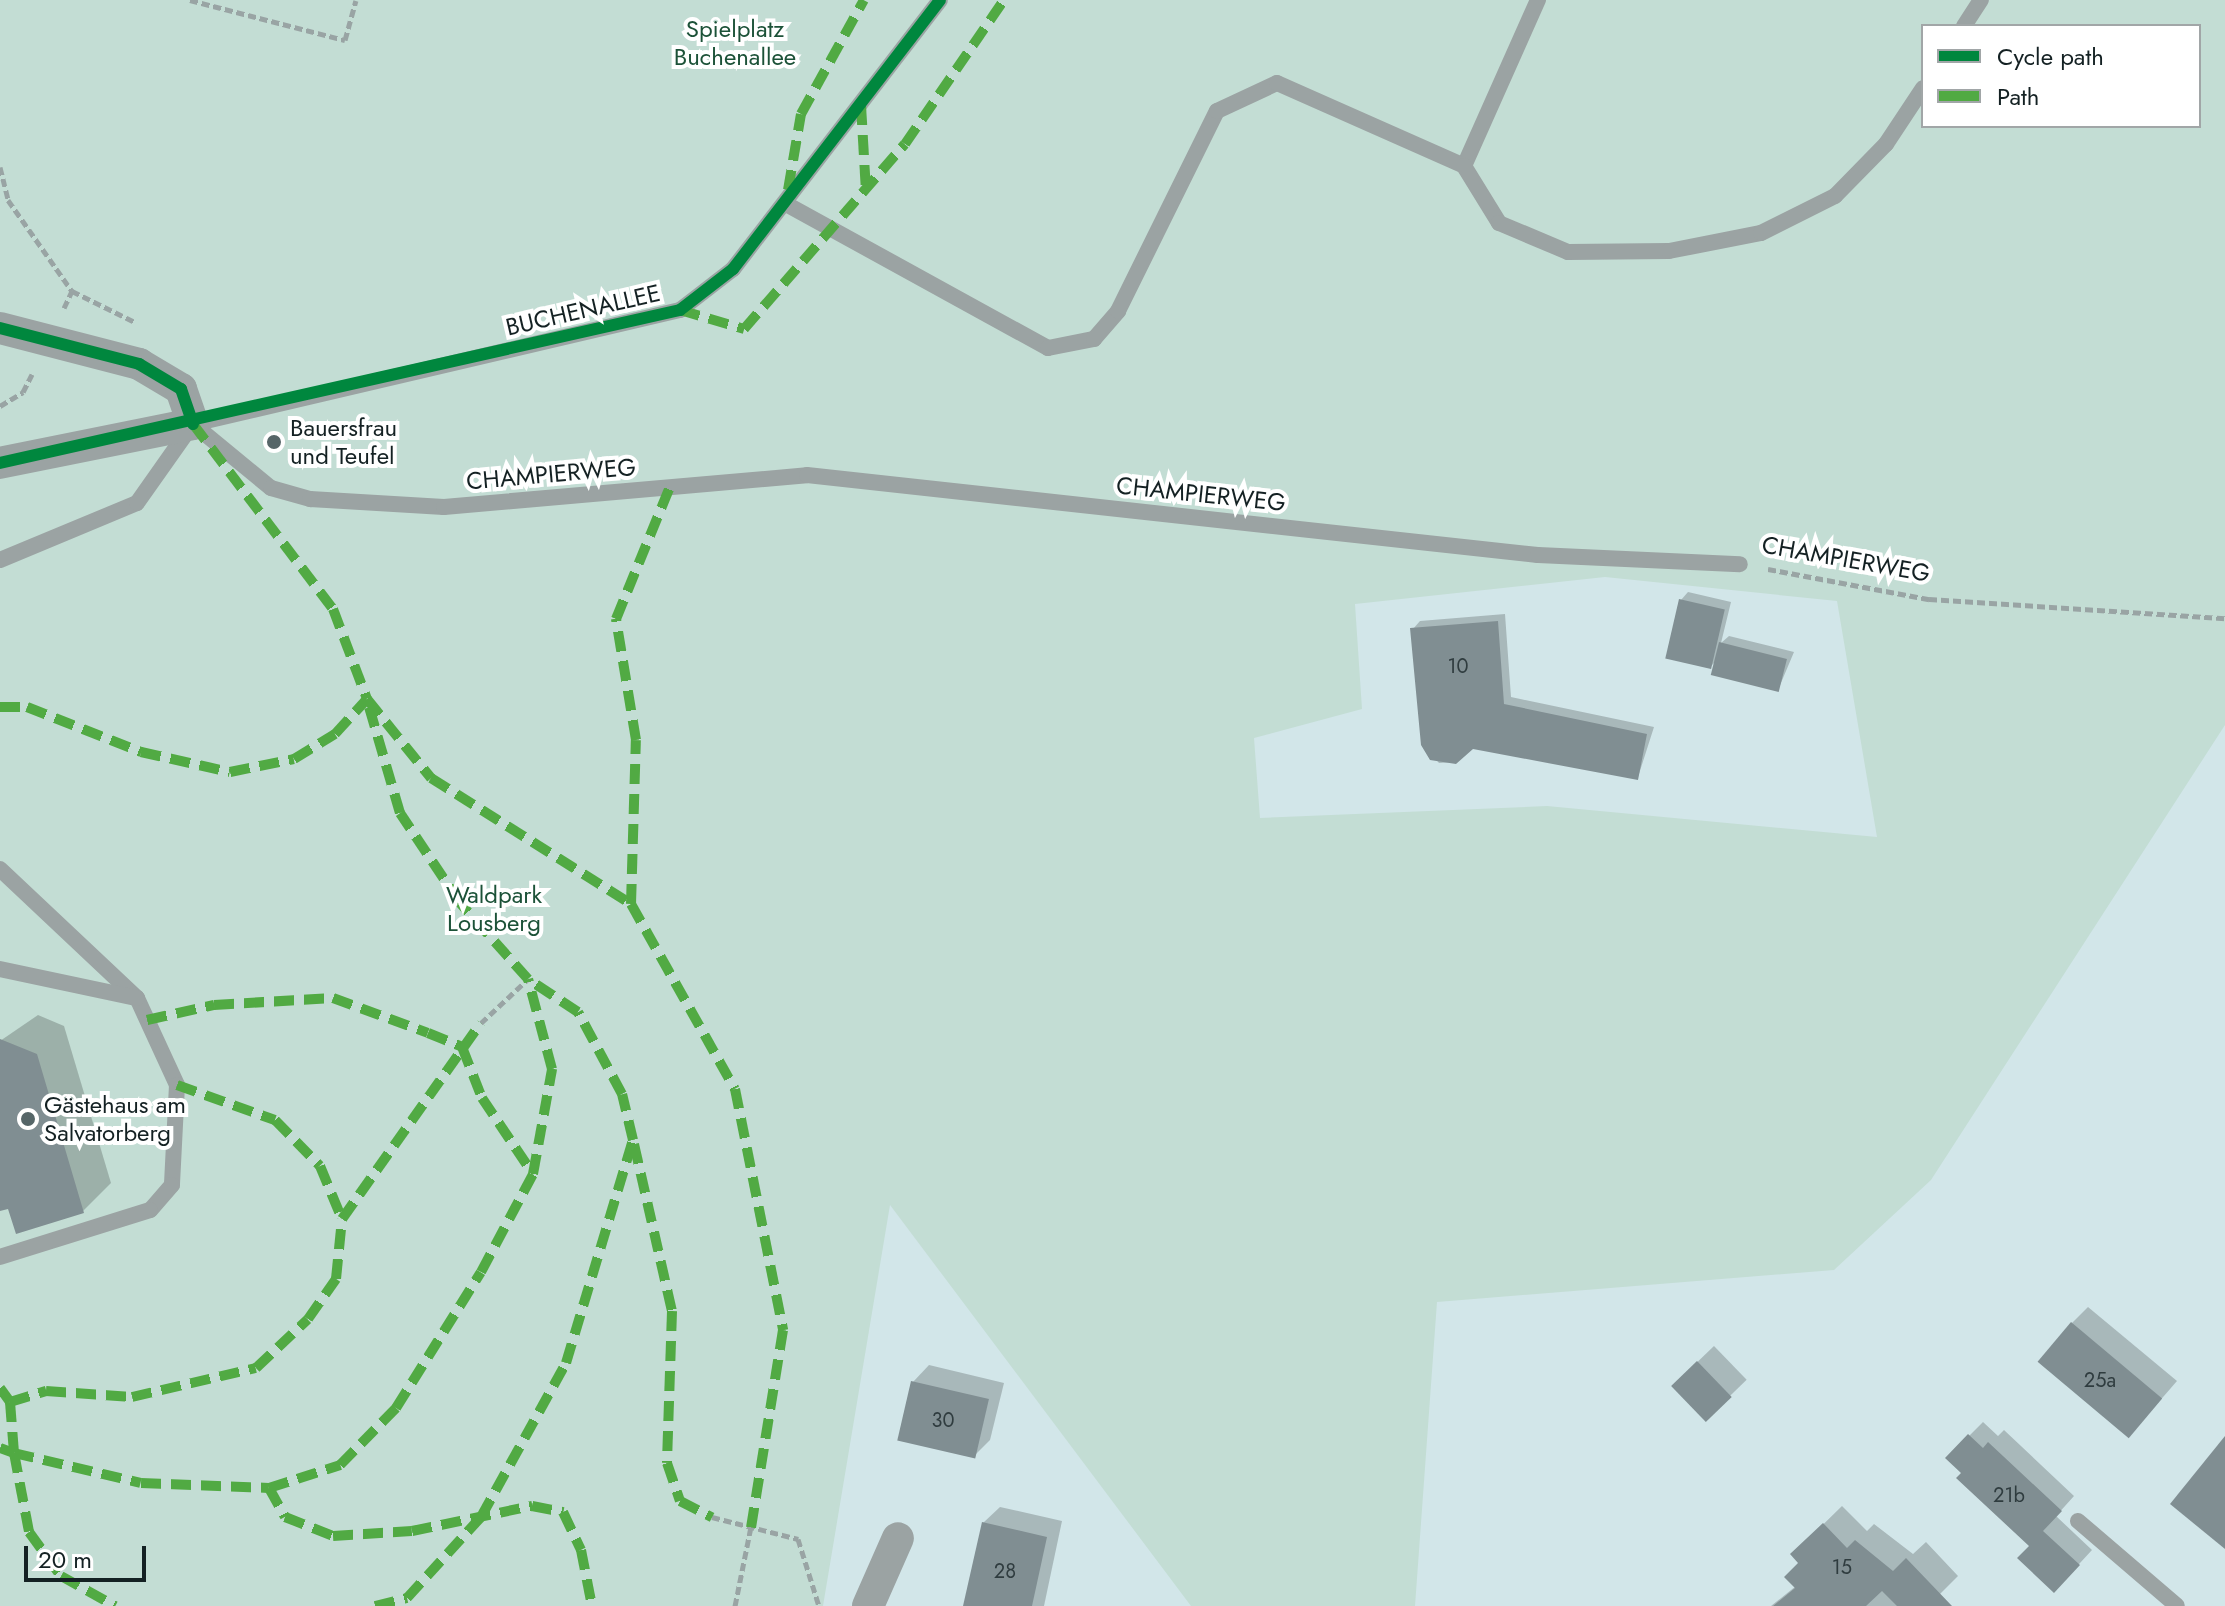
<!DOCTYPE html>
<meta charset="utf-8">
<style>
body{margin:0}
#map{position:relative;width:2225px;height:1606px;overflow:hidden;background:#d2e6e9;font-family:Jost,sans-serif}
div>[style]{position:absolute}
.green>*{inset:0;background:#c3ddd4}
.shadow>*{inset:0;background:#0003;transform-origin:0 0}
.building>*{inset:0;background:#808e92;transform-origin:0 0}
.path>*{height:5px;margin-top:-2.5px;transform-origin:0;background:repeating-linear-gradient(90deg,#99a4a4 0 8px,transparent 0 12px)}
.lane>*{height:16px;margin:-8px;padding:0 8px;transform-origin:8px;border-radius:8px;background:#9ba3a3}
.street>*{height:32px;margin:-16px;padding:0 16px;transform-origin:16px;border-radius:16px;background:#9ba3a3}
.quiet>*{height:10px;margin-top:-5px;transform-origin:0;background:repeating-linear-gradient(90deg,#51aa43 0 20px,transparent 0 30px)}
.cycleway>*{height:12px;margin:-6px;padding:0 6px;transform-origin:6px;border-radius:6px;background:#00873e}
.dots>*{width:22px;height:22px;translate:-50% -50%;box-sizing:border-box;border:4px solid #fff;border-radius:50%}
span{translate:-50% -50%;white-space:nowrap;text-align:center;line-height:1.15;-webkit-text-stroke:8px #fff;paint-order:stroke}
.number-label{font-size:20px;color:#2f3c3f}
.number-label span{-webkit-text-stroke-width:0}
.park-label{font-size:24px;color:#1c5238}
.street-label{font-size:24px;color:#142123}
.poi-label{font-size:24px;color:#142123}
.left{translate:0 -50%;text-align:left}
.legend{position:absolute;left:1921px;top:24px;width:280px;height:104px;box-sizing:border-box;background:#fff;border:2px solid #a1a6a7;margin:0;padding:10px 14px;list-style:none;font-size:24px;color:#142123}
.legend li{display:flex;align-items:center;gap:16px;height:40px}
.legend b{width:40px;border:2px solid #a1a6a7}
.scale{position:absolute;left:24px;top:1546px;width:122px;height:36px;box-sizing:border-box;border:4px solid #142123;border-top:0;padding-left:10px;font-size:24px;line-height:28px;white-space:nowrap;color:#142123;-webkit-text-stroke:6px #fff;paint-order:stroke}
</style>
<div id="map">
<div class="green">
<div style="clip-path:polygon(evenodd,0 0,2225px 0,2225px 725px,1931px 1180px,1834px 1270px,1437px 1302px,1415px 1606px,1191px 1606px,890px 1205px,823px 1606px,0 1606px,0 0,1923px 26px,2199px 26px,2199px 126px,1923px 126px,1923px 26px,0 0,1605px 577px,1837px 601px,1877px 837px,1547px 806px,1260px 818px,1254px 738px,1362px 709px,1355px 604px,1605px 577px)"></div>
</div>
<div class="shadow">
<div style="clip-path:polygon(1688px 592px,1731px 602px,1721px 643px,1729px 636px,1794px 652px,1778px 690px,1715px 662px,1710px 667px,1681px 600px)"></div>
<div style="clip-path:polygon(1505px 614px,1511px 697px,1654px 727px,1638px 777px,1472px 747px,1455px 762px,1439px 763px,1423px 745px,1413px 629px,1420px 621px)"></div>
<div style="clip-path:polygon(38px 1015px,64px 1026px,111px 1183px,83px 1211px,0 1173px,0 1041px)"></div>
<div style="clip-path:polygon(2088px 1307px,2177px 1381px,2130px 1435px,2072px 1323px)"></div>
<div style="left:1714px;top:1346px;width:47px;height:57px;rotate:46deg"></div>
<div style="clip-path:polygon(929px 1365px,1004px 1383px,990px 1440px,974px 1456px,913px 1382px)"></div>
<div style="clip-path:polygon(1983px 1422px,1998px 1436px,2004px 1430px,2074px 1496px,2056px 1516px,2092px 1550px,2068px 1576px,1964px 1473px,1969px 1436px)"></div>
<div style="clip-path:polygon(1842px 1506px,1867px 1531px,1874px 1524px,1913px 1554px,1926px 1542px,1958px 1576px,1928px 1606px,1771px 1606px,1796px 1586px,1801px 1563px,1793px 1554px)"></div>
<div style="clip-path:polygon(1000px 1507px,1062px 1521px,1044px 1606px,965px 1606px,983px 1523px)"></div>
</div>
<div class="building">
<div style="left:1679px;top:599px;width:47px;height:61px;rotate:13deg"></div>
<div style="clip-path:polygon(1498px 621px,1504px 704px,1647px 734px,1638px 780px,1473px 749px,1456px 764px,1430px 760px,1421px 745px,1410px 628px)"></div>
<div style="left:1719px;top:642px;width:70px;height:34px;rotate:14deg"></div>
<div style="clip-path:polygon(0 1039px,37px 1054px,84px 1213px,16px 1234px,8px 1209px,0 1211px)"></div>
<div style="left:2071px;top:1322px;width:119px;height:52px;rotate:40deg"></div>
<div style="left:1697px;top:1361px;width:50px;height:36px;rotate:46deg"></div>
<div style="left:911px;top:1381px;width:80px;height:61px;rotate:13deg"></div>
<div style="clip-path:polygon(1968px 1434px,1983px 1448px,1988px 1442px,2062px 1511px,2043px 1531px,2080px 1565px,2054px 1593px,2017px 1558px,2029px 1546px,1956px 1478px,1961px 1473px,1945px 1458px)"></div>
<div style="clip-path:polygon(2225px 1436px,2225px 1549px,2170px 1504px)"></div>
<div style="clip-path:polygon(982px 1522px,1047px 1537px,1032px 1606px,963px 1606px)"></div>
<div style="clip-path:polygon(1823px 1523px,1847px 1548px,1855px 1540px,1893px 1571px,1906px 1558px,1952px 1606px,1897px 1606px,1882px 1591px,1866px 1606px,1773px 1606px,1795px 1588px,1784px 1577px,1798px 1563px,1790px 1554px)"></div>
</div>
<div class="path">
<div style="left:190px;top:0;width:160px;rotate:14.5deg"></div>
<div style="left:345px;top:40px;width:41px;rotate:-74.6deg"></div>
<div style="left:0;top:167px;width:34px;rotate:76deg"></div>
<div style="left:8px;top:200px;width:111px;rotate:54.9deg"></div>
<div style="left:72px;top:291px;width:70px;rotate:26.2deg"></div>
<div style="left:64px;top:308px;width:19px;rotate:-65deg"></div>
<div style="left:0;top:406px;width:27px;rotate:-31deg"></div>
<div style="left:23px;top:392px;width:20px;rotate:-63deg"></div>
<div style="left:1768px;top:569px;width:164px;rotate:10.6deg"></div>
<div style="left:1929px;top:599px;width:297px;rotate:3.7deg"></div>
<div style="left:481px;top:1023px;width:64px;rotate:-43.1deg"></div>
<div style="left:712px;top:1517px;width:89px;rotate:14.3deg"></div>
<div style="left:798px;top:1539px;width:70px;rotate:72.6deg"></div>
<div style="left:735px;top:1606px;width:81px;rotate:-78.6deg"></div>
</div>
<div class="lane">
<div style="left:1964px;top:26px;width:31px;rotate:-57deg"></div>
<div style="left:1464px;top:166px;width:182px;rotate:-66deg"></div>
<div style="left:786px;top:204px;width:299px;rotate:28.8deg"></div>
<div style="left:1048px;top:348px;width:47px;rotate:-11.1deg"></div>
<div style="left:1094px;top:339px;width:37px;rotate:-49deg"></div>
<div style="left:1118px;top:311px;width:223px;rotate:-63.7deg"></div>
<div style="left:1217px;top:111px;width:66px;rotate:-25deg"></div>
<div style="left:1277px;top:83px;width:205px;rotate:23.9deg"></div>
<div style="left:1464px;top:166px;width:67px;rotate:58.4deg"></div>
<div style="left:1499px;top:223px;width:75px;rotate:22.8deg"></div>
<div style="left:1568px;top:252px;width:101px;rotate:-0.6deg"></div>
<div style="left:1669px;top:251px;width:94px;rotate:-11.1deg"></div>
<div style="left:1761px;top:233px;width:83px;rotate:-26.6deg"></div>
<div style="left:1835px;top:196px;width:73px;rotate:-45.6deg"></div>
<div style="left:1886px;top:144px;width:67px;rotate:-56.5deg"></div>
<div style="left:193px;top:424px;width:101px;rotate:39.4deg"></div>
<div style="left:271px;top:488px;width:41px;rotate:15.8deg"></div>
<div style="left:310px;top:499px;width:134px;rotate:3.4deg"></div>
<div style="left:444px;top:507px;width:364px;rotate:-5deg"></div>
<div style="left:807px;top:475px;width:735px;rotate:6.25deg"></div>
<div style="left:1538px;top:555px;width:202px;rotate:2.6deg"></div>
<div style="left:193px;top:424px;width:500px;rotate:-13.17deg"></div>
<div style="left:680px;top:310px;width:67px;rotate:-37.7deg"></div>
<div style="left:733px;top:269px;width:339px;rotate:-52.4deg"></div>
<div style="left:0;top:560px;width:148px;rotate:-22.6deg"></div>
<div style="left:137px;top:503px;width:95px;rotate:-54.8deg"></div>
<div style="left:0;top:869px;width:188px;rotate:43.3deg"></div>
<div style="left:137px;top:998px;width:96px;rotate:65.3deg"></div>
<div style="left:177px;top:1085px;width:100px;rotate:92.9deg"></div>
<div style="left:172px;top:1185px;width:33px;rotate:131deg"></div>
<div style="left:150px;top:1210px;width:157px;rotate:162.6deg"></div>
<div style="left:0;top:969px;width:140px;rotate:12deg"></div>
<div style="left:2078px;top:1521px;width:130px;rotate:40.6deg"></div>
</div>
<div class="street">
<div style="left:0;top:328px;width:144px;rotate:14.5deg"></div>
<div style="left:139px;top:364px;width:49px;rotate:30.8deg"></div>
<div style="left:181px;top:389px;width:37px;rotate:71deg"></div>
<div style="left:193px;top:424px;width:197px;rotate:168.6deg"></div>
<div style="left:868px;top:1606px;width:74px;rotate:-66.2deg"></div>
</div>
<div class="quiet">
<div style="left:861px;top:105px;width:87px;rotate:86.7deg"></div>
<div style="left:788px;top:190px;width:77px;rotate:-80.3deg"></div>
<div style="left:801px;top:114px;width:130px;rotate:-61.1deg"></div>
<div style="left:680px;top:310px;width:67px;rotate:16.5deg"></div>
<div style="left:744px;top:329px;width:245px;rotate:-49deg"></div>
<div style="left:905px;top:144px;width:175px;rotate:-55.5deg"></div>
<div style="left:193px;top:424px;width:232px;rotate:52.9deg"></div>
<div style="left:333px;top:609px;width:96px;rotate:69.3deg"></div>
<div style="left:367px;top:699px;width:102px;rotate:51deg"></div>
<div style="left:431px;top:778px;width:236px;rotate:32.2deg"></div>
<div style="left:631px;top:904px;width:212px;rotate:60.7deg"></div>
<div style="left:735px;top:1089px;width:246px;rotate:78.7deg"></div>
<div style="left:783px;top:1330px;width:200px;rotate:99.2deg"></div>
<div style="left:0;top:707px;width:27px"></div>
<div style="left:27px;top:707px;width:123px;rotate:21.5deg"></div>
<div style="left:141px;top:752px;width:91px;rotate:12.7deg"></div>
<div style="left:230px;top:772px;width:65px;rotate:-11.5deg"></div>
<div style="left:294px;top:759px;width:48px;rotate:-31.4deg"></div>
<div style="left:335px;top:734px;width:47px;rotate:-47.6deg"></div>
<div style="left:631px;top:904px;width:164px;rotate:-88.3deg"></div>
<div style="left:636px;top:740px;width:123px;rotate:-99.4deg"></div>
<div style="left:616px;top:619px;width:143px;rotate:-67.8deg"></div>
<div style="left:147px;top:1020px;width:69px;rotate:-12.6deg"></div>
<div style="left:214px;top:1005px;width:119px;rotate:-3.4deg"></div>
<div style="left:333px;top:998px;width:101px;rotate:20.2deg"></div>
<div style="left:428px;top:1033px;width:37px;rotate:22deg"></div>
<div style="left:462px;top:1047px;width:55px;rotate:68.6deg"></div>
<div style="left:482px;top:1098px;width:92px;rotate:56.1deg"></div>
<div style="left:177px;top:1085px;width:104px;rotate:19.7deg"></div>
<div style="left:275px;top:1120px;width:64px;rotate:45.6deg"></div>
<div style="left:320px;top:1166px;width:57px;rotate:67.5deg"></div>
<div style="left:634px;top:1144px;width:171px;rotate:77.2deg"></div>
<div style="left:672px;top:1311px;width:152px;rotate:91.9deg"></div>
<div style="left:667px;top:1463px;width:40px;rotate:71.1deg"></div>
<div style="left:680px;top:1501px;width:36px;rotate:27deg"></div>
<div style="left:0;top:1388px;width:17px;rotate:54deg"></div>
<div style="left:10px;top:1402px;width:51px;rotate:85.5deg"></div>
<div style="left:14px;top:1453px;width:130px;rotate:13.3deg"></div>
<div style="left:141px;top:1483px;width:128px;rotate:2.2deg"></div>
<div style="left:269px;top:1488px;width:75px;rotate:-17.9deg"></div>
<div style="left:340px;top:1465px;width:80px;rotate:-45.5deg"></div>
<div style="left:396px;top:1408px;width:160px;rotate:-58deg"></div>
<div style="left:481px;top:1272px;width:111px;rotate:-62deg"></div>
<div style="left:533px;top:1174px;width:107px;rotate:-79.7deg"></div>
<div style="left:552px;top:1069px;width:93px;rotate:-104.9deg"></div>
<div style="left:528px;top:979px;width:102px;rotate:-131.8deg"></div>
<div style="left:460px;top:903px;width:108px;rotate:-123.7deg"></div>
<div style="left:400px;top:813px;width:110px;rotate:-106.3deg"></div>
<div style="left:10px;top:1402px;width:38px;rotate:-17deg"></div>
<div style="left:46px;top:1391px;width:86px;rotate:4deg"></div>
<div style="left:132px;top:1397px;width:127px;rotate:-13.2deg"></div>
<div style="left:256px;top:1368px;width:71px;rotate:-43.3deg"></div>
<div style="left:308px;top:1319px;width:49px;rotate:-55deg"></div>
<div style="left:336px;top:1279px;width:60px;rotate:-84.3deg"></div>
<div style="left:342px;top:1219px;width:240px;rotate:-54.7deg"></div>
<div style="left:0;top:1448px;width:15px;rotate:20deg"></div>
<div style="left:14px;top:1453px;width:80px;rotate:79.2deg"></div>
<div style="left:29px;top:1532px;width:54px;rotate:54deg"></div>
<div style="left:61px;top:1576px;width:62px;rotate:29.1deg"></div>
<div style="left:269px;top:1488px;width:33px;rotate:61deg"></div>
<div style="left:285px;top:1517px;width:52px;rotate:21.6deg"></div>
<div style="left:333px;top:1536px;width:79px;rotate:-3.6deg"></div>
<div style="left:412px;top:1531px;width:123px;rotate:-11.8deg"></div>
<div style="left:532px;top:1506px;width:32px;rotate:11deg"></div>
<div style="left:563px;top:1512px;width:42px;rotate:64.7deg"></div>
<div style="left:581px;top:1550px;width:57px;rotate:78.9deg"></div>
<div style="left:375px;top:1606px;width:33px;rotate:-14deg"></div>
<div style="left:407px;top:1598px;width:110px;rotate:-47.6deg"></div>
<div style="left:481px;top:1517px;width:176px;rotate:-61.1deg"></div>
<div style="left:566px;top:1363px;width:233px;rotate:-73.3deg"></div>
<div style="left:633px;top:1140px;width:47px;rotate:-103.4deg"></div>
<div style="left:622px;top:1094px;width:93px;rotate:-118.2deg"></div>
<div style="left:578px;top:1012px;width:60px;rotate:-146.6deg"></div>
</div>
<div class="cycleway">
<div style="left:0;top:328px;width:144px;rotate:14.5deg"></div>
<div style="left:139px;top:364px;width:49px;rotate:30.8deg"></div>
<div style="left:181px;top:389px;width:37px;rotate:71deg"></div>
<div style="left:0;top:463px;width:697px;rotate:-12.68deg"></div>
<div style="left:680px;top:310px;width:67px;rotate:-37.7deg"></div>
<div style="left:733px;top:269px;width:339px;rotate:-52.4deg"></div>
</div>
<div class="dots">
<div style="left:274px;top:442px;background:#566668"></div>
<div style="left:28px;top:1119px;background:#566668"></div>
</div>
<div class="number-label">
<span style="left:1458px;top:666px">10</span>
<span style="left:2100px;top:1380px">25a</span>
<span style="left:943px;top:1420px">30</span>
<span style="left:2009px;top:1495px">21b</span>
<span style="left:1842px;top:1567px">15</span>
<span style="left:1005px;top:1571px">28</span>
</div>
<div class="park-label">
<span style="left:735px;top:43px">Spielplatz<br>Buchenallee</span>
<span style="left:494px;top:909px">Waldpark<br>Lousberg</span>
</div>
<div class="street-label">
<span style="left:583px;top:310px;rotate:-13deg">BUCHENALLEE</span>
<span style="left:551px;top:474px;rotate:-5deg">CHAMPIERWEG</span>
<span style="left:1201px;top:494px;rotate:6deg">CHAMPIERWEG</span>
<span style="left:1846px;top:559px;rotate:10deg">CHAMPIERWEG</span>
</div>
<div class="poi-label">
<span class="left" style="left:290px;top:442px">Bauersfrau<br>und Teufel</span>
<span class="left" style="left:44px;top:1119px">Gästehaus am<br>Salvatorberg</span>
</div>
<ul class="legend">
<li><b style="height:10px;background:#00873e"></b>Cycle path</li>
<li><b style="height:10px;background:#51aa43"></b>Path</li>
</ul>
<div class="scale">20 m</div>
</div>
